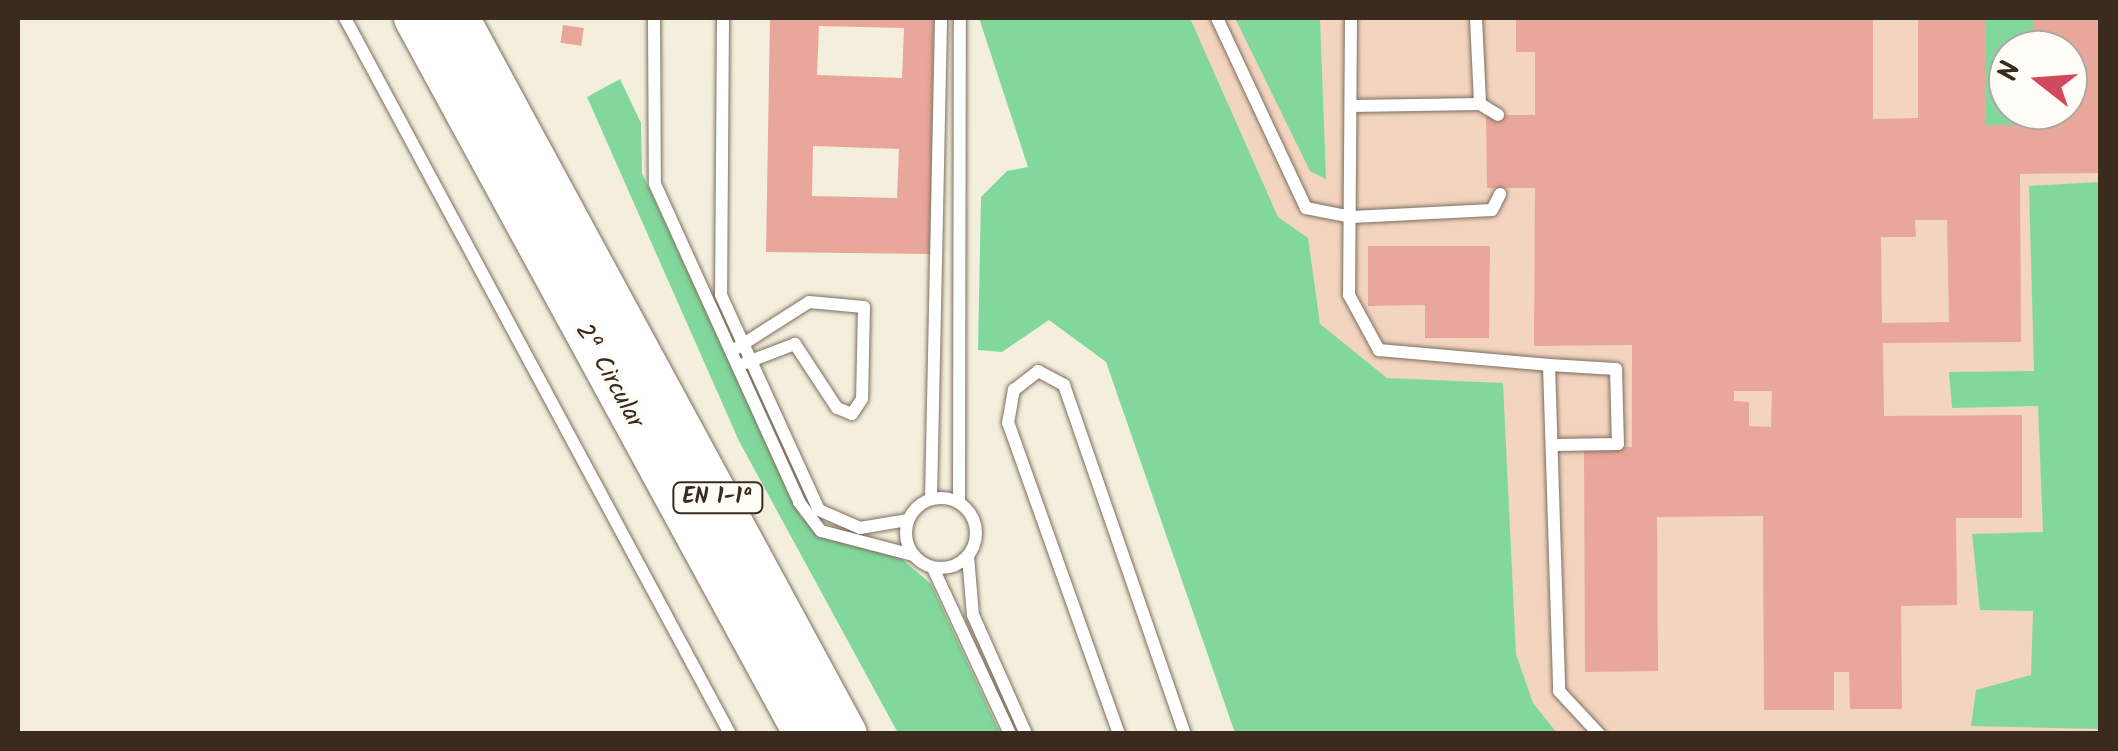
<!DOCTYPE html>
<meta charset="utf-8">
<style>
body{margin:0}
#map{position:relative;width:2118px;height:751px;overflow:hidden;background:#f4efdc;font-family:Kalam,sans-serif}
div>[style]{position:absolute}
.built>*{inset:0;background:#f3d4bf}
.green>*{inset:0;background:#82d89c}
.building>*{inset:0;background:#e9a69a;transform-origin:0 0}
.roads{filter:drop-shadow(0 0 2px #7c6f60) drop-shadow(0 0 2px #7c6f60)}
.service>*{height:12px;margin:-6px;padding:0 6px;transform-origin:6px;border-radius:6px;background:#fff}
.service>.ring{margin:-6px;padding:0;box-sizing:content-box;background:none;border:12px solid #fff;border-radius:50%}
.trunk>*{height:42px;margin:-21px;padding:0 21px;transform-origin:21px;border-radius:21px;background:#fff}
span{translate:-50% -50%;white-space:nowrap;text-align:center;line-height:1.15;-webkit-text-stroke:8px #fdfcf7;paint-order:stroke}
.shield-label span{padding:2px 8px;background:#fdfcf7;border:2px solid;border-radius:8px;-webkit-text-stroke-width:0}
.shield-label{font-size:22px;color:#3b2a1e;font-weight:700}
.street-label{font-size:25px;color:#3b2a1e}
.frame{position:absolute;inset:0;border:20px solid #3b2a1e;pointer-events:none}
.north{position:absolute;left:1988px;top:30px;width:100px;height:100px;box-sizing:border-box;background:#fdfcf7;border:2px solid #afa8a0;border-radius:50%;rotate:287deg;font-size:28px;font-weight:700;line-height:40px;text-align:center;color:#3b2a1e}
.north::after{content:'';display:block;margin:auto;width:35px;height:45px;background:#d1495b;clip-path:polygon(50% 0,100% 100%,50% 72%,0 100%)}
</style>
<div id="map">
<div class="built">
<div style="clip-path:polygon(evenodd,998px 18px,2100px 18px,2100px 733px,1250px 733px,998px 18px,2008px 50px,2068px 50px,2068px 110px,2008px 110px,2008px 50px)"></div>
</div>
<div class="green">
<div style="clip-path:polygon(979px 18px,1190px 18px,1278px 217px,1308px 238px,1320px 324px,1387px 378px,1503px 383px,1516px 654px,1533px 703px,1557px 733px,1235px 733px,1106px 362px,1049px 320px,1002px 352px,978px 350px,981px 197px,1007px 171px,1028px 167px)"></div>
<div style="clip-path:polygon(1235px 18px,1320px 18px,1326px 179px,1310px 171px)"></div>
<div style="clip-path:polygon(1986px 18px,2033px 18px,2033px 50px,2008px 50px,2008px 110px,2033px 110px,2033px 125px,1986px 125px)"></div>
<div style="clip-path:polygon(620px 79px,641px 123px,642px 173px,801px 517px,896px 554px,931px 584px,1000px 733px,898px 733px,739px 441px,587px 97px)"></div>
<div style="clip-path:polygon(2100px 182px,2100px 729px,1971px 726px,1976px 690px,2031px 675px,2033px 611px,1980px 610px,1972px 534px,2043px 532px,2038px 406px,1952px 408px,1949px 372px,2034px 371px,2029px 186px)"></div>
</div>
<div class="building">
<div style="clip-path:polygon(evenodd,770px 18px,934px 18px,930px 254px,766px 252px,770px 18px,819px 26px,904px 28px,902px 78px,817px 75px,819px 26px,770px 18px,813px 146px,899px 149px,897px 198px,812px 196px,813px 146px)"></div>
<div style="clip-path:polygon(evenodd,1516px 18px,1873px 18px,1873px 119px,1918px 118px,1918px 18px,1986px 18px,1986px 125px,2033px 125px,2033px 110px,2068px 110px,2068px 50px,2033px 50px,2033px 18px,2100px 18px,2100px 173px,2020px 174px,2021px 342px,1883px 343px,1884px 416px,2022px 415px,2022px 518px,1956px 518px,1957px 605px,1901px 606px,1902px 709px,1850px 709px,1849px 672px,1834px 672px,1834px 710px,1764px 710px,1763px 516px,1657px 517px,1658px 671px,1585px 672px,1584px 447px,1632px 447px,1632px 345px,1534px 346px,1535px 188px,1487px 188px,1486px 115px,1535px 115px,1535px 52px,1516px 52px,1516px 18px,1915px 220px,1947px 220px,1949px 322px,1882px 323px,1881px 237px,1916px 237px,1915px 220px,1516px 18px,1734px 391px,1772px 391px,1771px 427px,1749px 426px,1749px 402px,1734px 401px,1734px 391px)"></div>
<div style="left:563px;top:25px;width:21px;height:18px;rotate:8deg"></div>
<div style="clip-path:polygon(1368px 246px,1490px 246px,1489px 338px,1425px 338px,1425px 305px,1368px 306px)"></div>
</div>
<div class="roads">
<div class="service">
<div style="left:345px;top:18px;width:813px;rotate:61.73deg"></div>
<div style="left:654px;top:18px;width:166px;rotate:89.7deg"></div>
<div style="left:655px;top:184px;width:349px;rotate:65.6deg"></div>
<div style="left:799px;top:502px;width:36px;rotate:53deg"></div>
<div style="left:821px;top:531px;width:95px;rotate:14.6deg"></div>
<div style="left:723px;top:18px;width:277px;rotate:90.4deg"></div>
<div style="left:721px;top:295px;width:236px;rotate:65.5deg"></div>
<div style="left:819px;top:510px;width:45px;rotate:23.7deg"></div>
<div style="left:860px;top:528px;width:49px;rotate:-9.5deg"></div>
<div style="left:1217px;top:18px;width:210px;rotate:64.9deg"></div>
<div style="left:1306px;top:208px;width:47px;rotate:11.1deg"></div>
<div style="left:1352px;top:217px;width:140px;rotate:-2.9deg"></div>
<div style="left:1492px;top:210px;width:18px;rotate:-63deg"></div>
<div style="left:1351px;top:18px;width:277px;rotate:90.4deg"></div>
<div style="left:1349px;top:295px;width:63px;rotate:61.4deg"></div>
<div style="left:1379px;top:350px;width:171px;rotate:5deg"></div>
<div style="left:1549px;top:365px;width:326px;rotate:88.2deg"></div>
<div style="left:1559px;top:691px;width:59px;rotate:47.1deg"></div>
<div style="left:1476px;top:18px;width:86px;rotate:87.3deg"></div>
<div style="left:1352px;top:106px;width:128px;rotate:-0.9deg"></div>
<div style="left:1480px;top:104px;width:21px;rotate:31deg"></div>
<div style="left:737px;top:348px;width:85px;rotate:-32.6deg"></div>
<div style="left:809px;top:302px;width:55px;rotate:5.2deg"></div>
<div style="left:864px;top:307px;width:92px;rotate:91.2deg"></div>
<div style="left:862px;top:399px;width:18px;rotate:124deg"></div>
<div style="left:852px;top:414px;width:16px;rotate:-158deg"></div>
<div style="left:837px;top:408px;width:77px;rotate:-123.3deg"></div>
<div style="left:795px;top:344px;width:53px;rotate:159.2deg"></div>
<div style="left:1549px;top:365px;width:67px;rotate:3.4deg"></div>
<div style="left:1616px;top:369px;width:75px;rotate:88.5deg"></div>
<div style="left:1618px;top:444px;width:63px;rotate:179.1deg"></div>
<div class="ring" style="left:906px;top:498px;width:58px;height:58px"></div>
<div style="left:931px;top:499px;width:481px;rotate:-88.8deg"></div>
<div style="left:959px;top:502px;width:484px;rotate:-89.9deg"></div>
<div style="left:968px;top:556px;width:59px;rotate:85.2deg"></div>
<div style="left:973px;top:615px;width:130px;rotate:66deg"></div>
<div style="left:933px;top:568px;width:183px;rotate:65.1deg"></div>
<div style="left:1119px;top:734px;width:330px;rotate:-109.6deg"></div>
<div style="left:1008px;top:423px;width:34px;rotate:-80deg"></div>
<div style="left:1014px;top:390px;width:31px;rotate:-38deg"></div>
<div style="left:1038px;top:371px;width:30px;rotate:28deg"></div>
<div style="left:1064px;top:385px;width:369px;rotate:70.9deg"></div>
</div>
<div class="trunk">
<div style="left:415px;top:18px;width:815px;rotate:61.42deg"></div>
<div style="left:458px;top:18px;width:814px;rotate:61.55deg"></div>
</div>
</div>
<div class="shield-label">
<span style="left:718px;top:498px">EN 1-1ª</span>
</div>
<div class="street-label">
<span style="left:609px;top:376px;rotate:61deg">2ª Circular</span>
</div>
<div class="frame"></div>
<div class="north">N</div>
</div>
